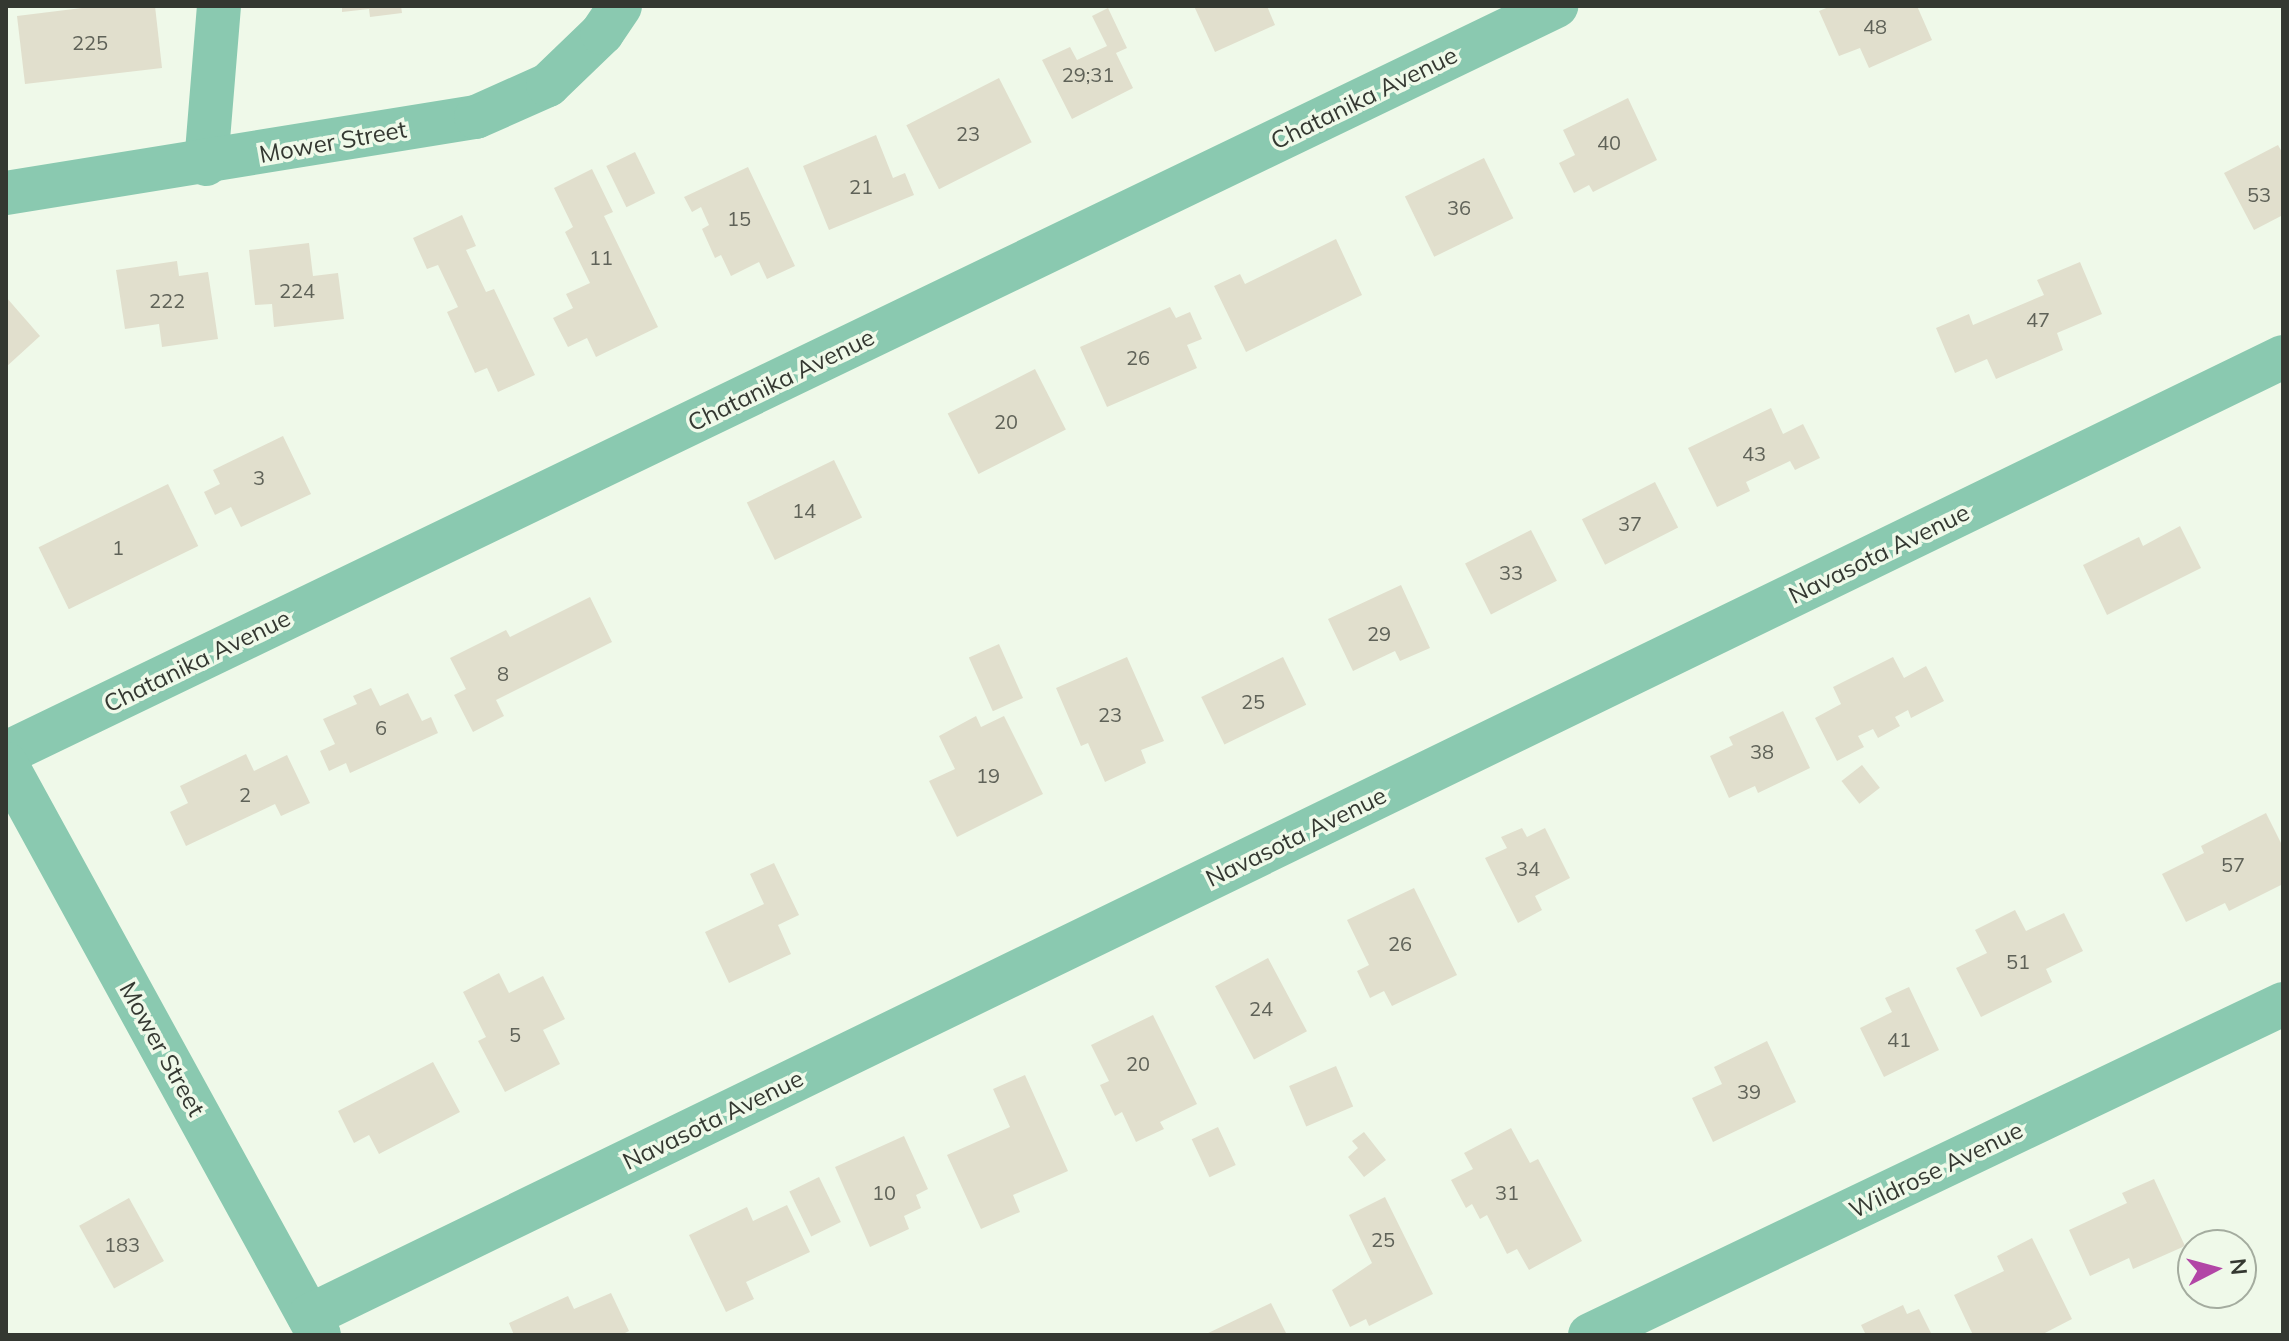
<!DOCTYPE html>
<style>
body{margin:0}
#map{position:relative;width:2289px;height:1341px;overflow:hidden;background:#eff9e9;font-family:Mulish,sans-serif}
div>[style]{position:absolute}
.building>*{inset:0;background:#e1dfcd;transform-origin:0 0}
.minor>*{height:44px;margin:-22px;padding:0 22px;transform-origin:22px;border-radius:22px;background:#8ac9b0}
span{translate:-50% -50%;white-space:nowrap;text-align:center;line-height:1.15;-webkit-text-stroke:7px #eff9e9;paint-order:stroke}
.number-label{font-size:20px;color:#5f6258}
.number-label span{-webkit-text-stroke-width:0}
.street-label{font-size:24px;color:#343831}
.frame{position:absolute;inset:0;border:8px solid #343831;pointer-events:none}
.north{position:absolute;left:2177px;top:1229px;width:80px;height:80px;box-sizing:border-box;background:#eff9e9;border:2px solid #a4ac9f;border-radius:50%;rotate:84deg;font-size:22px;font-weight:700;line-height:32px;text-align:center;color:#343831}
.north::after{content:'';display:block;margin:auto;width:28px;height:36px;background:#b246a6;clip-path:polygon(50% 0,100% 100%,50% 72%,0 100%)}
</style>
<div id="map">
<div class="building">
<div style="clip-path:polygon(98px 6px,155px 6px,162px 68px,25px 84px,17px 16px)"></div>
<div style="clip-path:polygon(342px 6px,401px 6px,402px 13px,370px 17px,369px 9px,342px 12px)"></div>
<div style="clip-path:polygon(1194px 6px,1267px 6px,1275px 25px,1215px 52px)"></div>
<div style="clip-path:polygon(1831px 6px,1917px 6px,1932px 40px,1869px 68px,1860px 48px,1839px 56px,1819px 11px)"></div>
<div style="clip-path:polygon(1108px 8px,1127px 48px,1116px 53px,1133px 88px,1072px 119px,1042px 60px,1070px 47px,1077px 60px,1107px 46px,1092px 16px)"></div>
<div style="left:999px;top:78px;width:72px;height:104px;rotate:63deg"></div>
<div style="clip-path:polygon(1628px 98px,1657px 160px,1593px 192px,1589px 185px,1574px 193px,1559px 163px,1575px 155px,1563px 130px)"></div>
<div style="clip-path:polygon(876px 135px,893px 178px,905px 173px,914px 195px,829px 230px,803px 166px)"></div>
<div style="clip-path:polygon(2278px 145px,2283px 154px,2283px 215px,2254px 230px,2224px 173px)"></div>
<div style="left:635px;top:152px;width:46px;height:32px;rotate:64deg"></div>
<div style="left:1484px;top:158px;width:67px;height:88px;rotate:64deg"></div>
<div style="clip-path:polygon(748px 167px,795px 266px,767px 279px,759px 262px,731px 276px,721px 255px,715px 258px,702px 229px,709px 225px,701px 207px,692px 212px,684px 197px)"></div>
<div style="clip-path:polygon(592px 169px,613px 212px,604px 216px,658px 327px,596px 357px,587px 338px,568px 347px,553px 318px,573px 308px,566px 294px,590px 283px,565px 232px,573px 227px,554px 188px)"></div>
<div style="clip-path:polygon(462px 215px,476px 246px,466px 250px,486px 292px,494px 289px,535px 375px,498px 392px,487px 368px,475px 373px,447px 312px,458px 307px,438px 265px,427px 269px,413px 238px)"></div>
<div style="clip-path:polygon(1336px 239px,1362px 295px,1246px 352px,1214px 286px,1240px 274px,1245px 284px)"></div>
<div style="clip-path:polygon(309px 243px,313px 276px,338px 273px,344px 319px,274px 327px,272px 304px,255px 305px,249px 250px)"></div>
<div style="clip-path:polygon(177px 261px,179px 276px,208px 272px,218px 339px,162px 347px,159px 324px,125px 329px,116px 270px)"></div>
<div style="clip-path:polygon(2080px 262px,2102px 314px,2057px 333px,2063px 350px,1996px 379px,1987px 359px,1955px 373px,1936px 328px,1969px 314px,1973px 325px,2044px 295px,2037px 280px)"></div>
<div style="clip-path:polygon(6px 297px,40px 336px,6px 367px)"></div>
<div style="clip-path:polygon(1170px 307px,1176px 318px,1190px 312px,1202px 339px,1187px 345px,1197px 368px,1107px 407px,1080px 347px)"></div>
<div style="left:1035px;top:369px;width:68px;height:98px;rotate:63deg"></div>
<div style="clip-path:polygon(1771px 408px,1783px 434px,1803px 424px,1820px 458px,1795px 470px,1790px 461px,1746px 482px,1750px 491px,1717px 507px,1688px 448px)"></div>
<div style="clip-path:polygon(283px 436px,311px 494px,241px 527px,231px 507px,215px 515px,204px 492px,220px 484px,213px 470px)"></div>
<div style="left:834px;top:460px;width:64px;height:97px;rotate:64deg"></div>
<div style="left:1655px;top:482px;width:51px;height:82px;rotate:63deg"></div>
<div style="left:168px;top:484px;width:69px;height:144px;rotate:64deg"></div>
<div style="clip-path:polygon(2180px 526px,2201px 568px,2107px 615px,2083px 565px,2139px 537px,2143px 546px)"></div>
<div style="left:1531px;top:530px;width:57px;height:74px;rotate:63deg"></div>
<div style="clip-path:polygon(1401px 585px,1430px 648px,1400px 661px,1395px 651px,1353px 671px,1328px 619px)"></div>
<div style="clip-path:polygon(590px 597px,612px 642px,496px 700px,504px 716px,473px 732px,454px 695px,466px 689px,450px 658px,506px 630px,510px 637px)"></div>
<div style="left:999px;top:644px;width:59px;height:33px;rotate:66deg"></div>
<div style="clip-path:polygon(1127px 657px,1164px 741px,1141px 750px,1146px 763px,1105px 782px,1088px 743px,1081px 746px,1056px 688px)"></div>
<div style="left:1283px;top:657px;width:53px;height:91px;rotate:64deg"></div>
<div style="clip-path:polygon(1893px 657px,1904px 678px,1926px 666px,1944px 701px,1911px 718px,1908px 710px,1895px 717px,1900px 726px,1878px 738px,1873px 729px,1858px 736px,1864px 747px,1837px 761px,1815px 718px,1841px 704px,1833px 687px)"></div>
<div style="clip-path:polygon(371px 688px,380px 706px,408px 693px,422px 721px,431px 717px,438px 733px,350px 773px,346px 763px,329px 771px,320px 751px,335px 744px,323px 719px,357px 704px,353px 696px)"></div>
<div style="clip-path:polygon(1783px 711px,1810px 768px,1758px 793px,1755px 786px,1729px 798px,1710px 756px,1733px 745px,1729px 737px)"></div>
<div style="clip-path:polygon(976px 716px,981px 727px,1004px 716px,1043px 794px,957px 837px,929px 781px,955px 769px,939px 736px)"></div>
<div style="clip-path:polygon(246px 754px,254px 771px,287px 755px,310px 803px,281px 816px,275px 804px,186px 846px,170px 812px,188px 803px,180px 786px)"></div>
<div style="left:1862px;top:765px;width:29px;height:26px;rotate:52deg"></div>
<div style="clip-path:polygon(2266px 813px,2283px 847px,2283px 884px,2229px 911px,2225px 903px,2186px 922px,2162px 874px,2204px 853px,2201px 846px)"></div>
<div style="clip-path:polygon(1522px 828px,1527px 837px,1545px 828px,1570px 878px,1535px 896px,1542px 910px,1518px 923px,1485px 858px,1507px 848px,1501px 837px)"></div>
<div style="clip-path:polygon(774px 863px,799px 915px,778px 925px,791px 954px,729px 983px,705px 932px,764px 904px,750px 874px)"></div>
<div style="clip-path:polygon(1414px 888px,1457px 975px,1392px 1006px,1384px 991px,1370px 998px,1357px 971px,1369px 965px,1347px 920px)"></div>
<div style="clip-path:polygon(2015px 910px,2026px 931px,2064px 913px,2083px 951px,2046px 969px,2052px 982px,1981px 1017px,1956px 968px,1987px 953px,1975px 930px)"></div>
<div style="left:1268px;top:958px;width:83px;height:60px;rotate:62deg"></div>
<div style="clip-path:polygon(499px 973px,509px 993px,543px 976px,565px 1019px,543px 1030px,560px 1064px,505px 1092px,478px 1041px,486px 1037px,463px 992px)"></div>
<div style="clip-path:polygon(1909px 987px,1939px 1050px,1884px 1077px,1860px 1028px,1892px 1012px,1885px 998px)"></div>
<div style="clip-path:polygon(1153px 1015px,1197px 1104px,1160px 1122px,1164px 1129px,1136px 1142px,1122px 1112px,1115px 1116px,1100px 1085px,1109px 1081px,1091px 1045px)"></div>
<div style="clip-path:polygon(1767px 1041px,1796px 1102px,1713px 1142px,1692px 1098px,1722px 1084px,1714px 1067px)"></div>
<div style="clip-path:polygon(433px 1062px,460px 1112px,379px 1154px,369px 1135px,354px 1143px,338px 1111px)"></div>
<div style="left:1336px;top:1066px;width:44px;height:51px;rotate:67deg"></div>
<div style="clip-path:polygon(1025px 1075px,1068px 1171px,1013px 1195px,1020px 1212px,981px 1229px,947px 1155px,1010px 1127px,993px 1089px)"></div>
<div style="left:1218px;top:1127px;width:42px;height:29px;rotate:65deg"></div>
<div style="clip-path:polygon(1511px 1128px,1530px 1163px,1538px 1159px,1582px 1241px,1529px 1270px,1517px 1249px,1507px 1254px,1487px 1215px,1480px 1219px,1472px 1204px,1466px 1208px,1451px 1180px,1473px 1169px,1464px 1153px)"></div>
<div style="clip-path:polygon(1364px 1132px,1386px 1160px,1364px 1177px,1348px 1157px,1358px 1148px,1352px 1141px)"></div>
<div style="clip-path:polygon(904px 1136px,928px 1189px,916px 1195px,921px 1208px,904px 1216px,909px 1229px,870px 1247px,835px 1167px)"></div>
<div style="left:819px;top:1177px;width:50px;height:33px;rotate:64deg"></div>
<div style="clip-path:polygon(2154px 1179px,2185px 1246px,2133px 1269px,2129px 1258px,2090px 1276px,2069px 1230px,2127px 1203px,2122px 1193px)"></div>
<div style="clip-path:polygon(1385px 1197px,1433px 1294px,1369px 1326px,1366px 1319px,1350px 1327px,1332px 1290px,1372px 1263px,1349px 1215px)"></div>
<div style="left:129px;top:1198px;width:72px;height:57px;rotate:61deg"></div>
<div style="clip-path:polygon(787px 1205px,810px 1252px,746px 1282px,754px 1299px,726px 1312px,689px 1235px,747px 1207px,753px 1221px)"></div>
<div style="clip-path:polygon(2032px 1238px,2072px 1319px,2041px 1335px,1973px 1335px,1954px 1295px,2004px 1271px,1997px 1256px)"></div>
<div style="clip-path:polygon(611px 1293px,629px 1331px,621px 1335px,514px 1335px,509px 1323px,568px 1296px,574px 1309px)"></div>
<div style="clip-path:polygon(1271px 1303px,1287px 1335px,1204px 1335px)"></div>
<div style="clip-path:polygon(1903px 1305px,1907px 1314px,1919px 1309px,1932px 1335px,1866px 1335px,1861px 1325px)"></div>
</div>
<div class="minor">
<div style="left:206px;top:164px;width:159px;rotate:-85.3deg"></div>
<div style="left:6px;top:193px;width:476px;rotate:-9.2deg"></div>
<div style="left:476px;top:117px;width:79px;rotate:-24deg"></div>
<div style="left:548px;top:85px;width:75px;rotate:-43.9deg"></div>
<div style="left:602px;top:33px;width:32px;rotate:-56deg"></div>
<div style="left:6px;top:753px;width:1721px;rotate:-25.73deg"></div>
<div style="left:6px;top:764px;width:651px;rotate:61.27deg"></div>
<div style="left:309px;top:1316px;width:2195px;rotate:-25.91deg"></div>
<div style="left:1590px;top:1335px;width:768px;rotate:-25.53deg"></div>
</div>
<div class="number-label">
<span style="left:1875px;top:26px">48</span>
<span style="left:90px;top:42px">225</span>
<span style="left:1088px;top:74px">29;31</span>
<span style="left:968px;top:133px">23</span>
<span style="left:1609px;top:142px">40</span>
<span style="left:861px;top:186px">21</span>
<span style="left:2259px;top:194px">53</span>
<span style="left:1459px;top:207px">36</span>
<span style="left:739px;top:218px">15</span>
<span style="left:601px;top:257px">11</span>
<span style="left:297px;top:290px">224</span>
<span style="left:167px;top:300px">222</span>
<span style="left:2038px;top:319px">47</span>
<span style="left:1138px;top:357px">26</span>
<span style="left:1006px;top:421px">20</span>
<span style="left:1754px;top:453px">43</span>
<span style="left:259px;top:477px">3</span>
<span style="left:804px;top:510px">14</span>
<span style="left:1630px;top:523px">37</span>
<span style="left:118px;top:547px">1</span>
<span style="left:1511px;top:572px">33</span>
<span style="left:1379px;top:633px">29</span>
<span style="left:503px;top:673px">8</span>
<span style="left:1253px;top:701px">25</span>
<span style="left:1110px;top:714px">23</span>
<span style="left:381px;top:727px">6</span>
<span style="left:1762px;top:751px">38</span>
<span style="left:988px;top:775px">19</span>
<span style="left:245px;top:794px">2</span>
<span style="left:2233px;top:864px">57</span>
<span style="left:1528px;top:868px">34</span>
<span style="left:1400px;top:943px">26</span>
<span style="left:2018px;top:961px">51</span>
<span style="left:1261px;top:1008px">24</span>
<span style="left:515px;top:1034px">5</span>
<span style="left:1899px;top:1039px">41</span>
<span style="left:1138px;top:1063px">20</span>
<span style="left:1749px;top:1091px">39</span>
<span style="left:884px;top:1192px">10</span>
<span style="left:1507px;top:1192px">31</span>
<span style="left:1383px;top:1239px">25</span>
<span style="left:122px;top:1244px">183</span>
</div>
<div class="street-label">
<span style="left:1364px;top:98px;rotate:-26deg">Chatanika Avenue</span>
<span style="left:333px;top:142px;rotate:-10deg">Mower Street</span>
<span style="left:781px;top:380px;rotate:-26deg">Chatanika Avenue</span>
<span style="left:1879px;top:554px;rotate:-26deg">Navasota Avenue</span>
<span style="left:197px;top:661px;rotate:-26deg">Chatanika Avenue</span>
<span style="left:1296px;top:837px;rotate:-26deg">Navasota Avenue</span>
<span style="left:162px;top:1049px;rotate:61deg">Mower Street</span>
<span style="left:713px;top:1120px;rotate:-26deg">Navasota Avenue</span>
<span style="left:1936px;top:1170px;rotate:-26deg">Wildrose Avenue</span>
</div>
<div class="frame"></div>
<div class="north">N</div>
</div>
